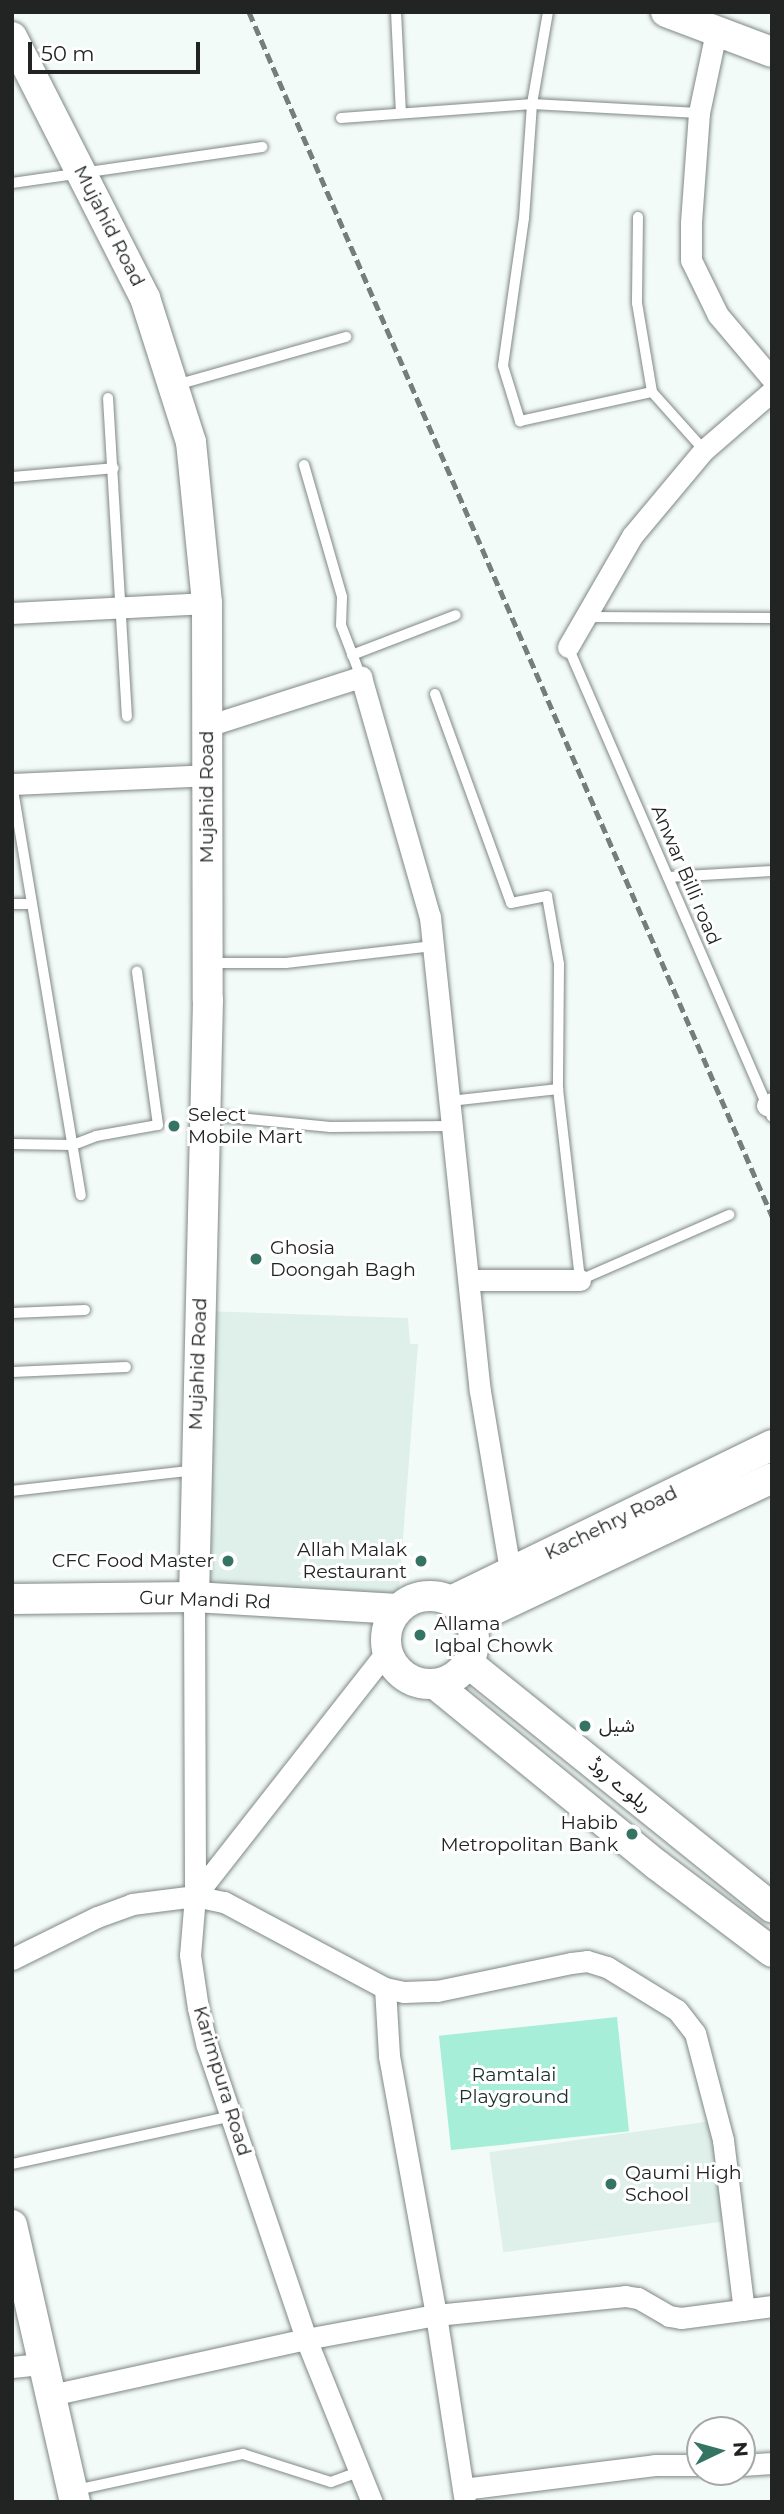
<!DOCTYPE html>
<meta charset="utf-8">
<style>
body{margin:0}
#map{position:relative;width:784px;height:2514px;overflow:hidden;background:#f2fbf7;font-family:Montserrat,"Noto Sans Arabic",sans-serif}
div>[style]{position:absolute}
.built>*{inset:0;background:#def0e9;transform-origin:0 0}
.green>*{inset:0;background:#a6eed7;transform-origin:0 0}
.roads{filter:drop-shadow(0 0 2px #808885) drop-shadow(0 0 2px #808885)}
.lane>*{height:10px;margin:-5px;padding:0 5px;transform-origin:5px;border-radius:5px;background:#fff}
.street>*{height:21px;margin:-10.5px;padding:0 10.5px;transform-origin:10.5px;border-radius:10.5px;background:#fff}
.secondary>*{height:30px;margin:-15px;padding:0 15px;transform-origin:15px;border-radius:15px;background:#fff}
.secondary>.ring{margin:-15px;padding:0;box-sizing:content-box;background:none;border:30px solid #fff;border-radius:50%}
.rail>*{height:5px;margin-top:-2.5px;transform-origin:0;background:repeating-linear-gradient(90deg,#777d7b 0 10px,transparent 0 15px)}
.dots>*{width:19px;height:19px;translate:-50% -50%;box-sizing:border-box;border:4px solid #fff;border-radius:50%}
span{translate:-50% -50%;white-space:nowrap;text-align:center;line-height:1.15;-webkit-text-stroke:6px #fff;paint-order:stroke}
.street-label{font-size:19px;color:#212423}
.poi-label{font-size:19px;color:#212423}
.left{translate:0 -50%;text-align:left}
.right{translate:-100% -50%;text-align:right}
.park-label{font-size:19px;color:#1b302a}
.frame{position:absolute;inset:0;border:14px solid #212423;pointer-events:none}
.north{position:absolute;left:686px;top:2416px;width:70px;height:70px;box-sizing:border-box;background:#fff;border:2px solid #a6a7a7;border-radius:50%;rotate:85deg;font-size:19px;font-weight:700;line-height:28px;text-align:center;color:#212423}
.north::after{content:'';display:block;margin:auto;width:24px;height:32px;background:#357462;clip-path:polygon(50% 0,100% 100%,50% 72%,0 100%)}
.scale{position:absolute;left:28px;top:42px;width:172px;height:32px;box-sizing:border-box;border:4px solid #212423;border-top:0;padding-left:9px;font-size:21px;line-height:24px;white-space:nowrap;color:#212423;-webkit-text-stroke:5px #fff;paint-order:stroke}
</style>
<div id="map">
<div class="built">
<div style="clip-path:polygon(204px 1311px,408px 1318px,410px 1344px,418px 1344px,398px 1603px,201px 1590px)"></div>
<div style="left:719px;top:2120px;width:101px;height:232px;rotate:82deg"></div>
</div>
<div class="green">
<div style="left:617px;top:2017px;width:115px;height:179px;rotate:84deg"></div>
</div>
<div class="roads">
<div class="lane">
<div style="left:396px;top:12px;width:101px;rotate:87.2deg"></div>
<div style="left:548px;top:12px;width:93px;rotate:99.9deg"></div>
<div style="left:532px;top:104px;width:114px;rotate:94deg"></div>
<div style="left:524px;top:218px;width:149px;rotate:98.1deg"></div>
<div style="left:503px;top:366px;width:58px;rotate:72.8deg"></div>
<div style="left:520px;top:421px;width:135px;rotate:-12.4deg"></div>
<div style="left:341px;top:118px;width:192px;rotate:-4.2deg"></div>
<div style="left:532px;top:104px;width:167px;rotate:3.1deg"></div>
<div style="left:12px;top:183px;width:253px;rotate:-8.2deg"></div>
<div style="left:638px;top:217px;width:86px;rotate:90.7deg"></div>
<div style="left:637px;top:303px;width:90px;rotate:80.4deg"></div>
<div style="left:652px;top:392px;width:78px;rotate:48.1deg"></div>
<div style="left:176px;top:385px;width:177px;rotate:-15.8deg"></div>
<div style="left:108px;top:398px;width:319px;rotate:86.6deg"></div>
<div style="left:304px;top:465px;width:137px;rotate:73.9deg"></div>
<div style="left:342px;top:597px;width:28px;rotate:92deg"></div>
<div style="left:341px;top:625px;width:56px;rotate:69deg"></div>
<div style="left:12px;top:477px;width:102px;rotate:-5deg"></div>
<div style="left:586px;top:617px;width:186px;rotate:0.3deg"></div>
<div style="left:568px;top:647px;width:512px;rotate:66.54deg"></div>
<div style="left:352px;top:655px;width:111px;rotate:-21deg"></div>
<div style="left:435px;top:694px;width:222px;rotate:70deg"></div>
<div style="left:511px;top:903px;width:37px;rotate:-11deg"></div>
<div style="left:547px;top:896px;width:69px;rotate:80deg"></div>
<div style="left:559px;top:964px;width:125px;rotate:90.5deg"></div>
<div style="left:558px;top:1089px;width:192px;rotate:83.4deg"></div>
<div style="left:580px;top:1280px;width:163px;rotate:-23.6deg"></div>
<div style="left:12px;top:784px;width:417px;rotate:80.5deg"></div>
<div style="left:668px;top:877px;width:104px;rotate:-3.3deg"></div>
<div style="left:12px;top:904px;width:20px"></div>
<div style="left:209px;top:963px;width:77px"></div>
<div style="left:286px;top:963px;width:148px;rotate:-6.6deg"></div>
<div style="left:450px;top:1101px;width:109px;rotate:-6.3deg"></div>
<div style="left:208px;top:1115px;width:123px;rotate:5.6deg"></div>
<div style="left:330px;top:1127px;width:122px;rotate:-0.5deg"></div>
<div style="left:12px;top:1144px;width:61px;rotate:0.9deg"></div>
<div style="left:73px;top:1145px;width:25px;rotate:-21deg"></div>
<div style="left:96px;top:1136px;width:63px;rotate:-10.1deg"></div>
<div style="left:158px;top:1125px;width:155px;rotate:-97.8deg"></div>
<div style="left:12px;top:1313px;width:73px;rotate:-2.4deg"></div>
<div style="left:12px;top:1372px;width:114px;rotate:-2.5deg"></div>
<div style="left:12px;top:1491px;width:184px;rotate:-6.5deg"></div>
<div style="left:12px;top:2164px;width:225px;rotate:-12.3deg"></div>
<div style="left:76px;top:2490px;width:171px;rotate:-12.2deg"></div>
<div style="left:243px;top:2454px;width:92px;rotate:17.7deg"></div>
<div style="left:331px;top:2482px;width:32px;rotate:-20deg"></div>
</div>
<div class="street">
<div style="left:716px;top:32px;width:83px;rotate:101.9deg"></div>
<div style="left:699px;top:113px;width:110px;rotate:94.2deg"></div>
<div style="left:691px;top:223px;width:37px;rotate:90deg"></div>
<div style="left:691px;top:260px;width:61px;rotate:63.9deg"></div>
<div style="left:718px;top:315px;width:84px;rotate:49.8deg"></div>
<div style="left:12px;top:613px;width:195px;rotate:-2.9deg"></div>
<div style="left:568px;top:647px;width:128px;rotate:-60deg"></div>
<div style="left:632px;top:536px;width:112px;rotate:-50.1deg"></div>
<div style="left:704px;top:450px;width:90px;rotate:-40.9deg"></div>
<div style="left:207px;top:726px;width:162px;rotate:-17.7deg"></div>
<div style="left:361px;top:677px;width:250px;rotate:74deg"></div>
<div style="left:430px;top:917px;width:477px;rotate:84deg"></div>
<div style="left:480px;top:1391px;width:182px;rotate:80.5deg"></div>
<div style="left:12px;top:784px;width:195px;rotate:-2.6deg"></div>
<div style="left:767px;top:1105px;width:5px;rotate:-22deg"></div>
<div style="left:469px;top:1280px;width:111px"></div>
<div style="left:194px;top:1597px;width:299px;rotate:89.8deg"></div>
<div style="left:195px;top:1896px;width:59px;rotate:94.8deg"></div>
<div style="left:190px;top:1955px;width:54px;rotate:81.4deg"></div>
<div style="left:198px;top:2008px;width:39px;rotate:77deg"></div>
<div style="left:207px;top:2046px;width:309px;rotate:71.3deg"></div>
<div style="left:306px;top:2339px;width:176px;rotate:68deg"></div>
<div style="left:195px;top:1896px;width:311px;rotate:-51.9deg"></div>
<div style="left:12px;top:1959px;width:95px;rotate:-26.3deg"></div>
<div style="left:97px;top:1917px;width:37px;rotate:-20deg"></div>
<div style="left:132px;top:1904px;width:64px;rotate:-7.2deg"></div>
<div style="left:195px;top:1896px;width:30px;rotate:12deg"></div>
<div style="left:224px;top:1902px;width:183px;rotate:28.1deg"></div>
<div style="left:385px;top:1988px;width:19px;rotate:12deg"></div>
<div style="left:404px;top:1992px;width:33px;rotate:-2deg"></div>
<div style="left:437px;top:1991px;width:137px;rotate:-11.8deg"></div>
<div style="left:571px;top:1963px;width:16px;rotate:-7deg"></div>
<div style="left:587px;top:1961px;width:21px;rotate:17deg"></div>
<div style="left:607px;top:1967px;width:82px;rotate:31.6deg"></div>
<div style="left:677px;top:2010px;width:29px;rotate:52deg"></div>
<div style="left:695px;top:2033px;width:111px;rotate:75.3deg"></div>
<div style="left:723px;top:2140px;width:171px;rotate:83deg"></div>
<div style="left:385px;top:1988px;width:68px;rotate:86.6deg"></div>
<div style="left:389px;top:2056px;width:263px;rotate:79.7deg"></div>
<div style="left:436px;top:2315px;width:189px;rotate:81.2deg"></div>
<div style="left:12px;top:2367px;width:31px;rotate:-6deg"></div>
<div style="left:51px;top:2395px;width:261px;rotate:-12.4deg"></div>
<div style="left:306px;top:2339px;width:132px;rotate:-10.5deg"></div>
<div style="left:436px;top:2315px;width:190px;rotate:-5.7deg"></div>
<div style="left:625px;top:2296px;width:13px;rotate:9deg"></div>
<div style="left:638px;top:2298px;width:36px;rotate:30deg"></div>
<div style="left:669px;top:2316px;width:12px;rotate:9deg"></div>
<div style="left:681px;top:2318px;width:92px;rotate:-7.5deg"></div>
<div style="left:742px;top:2465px;width:30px;rotate:-4deg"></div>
<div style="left:463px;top:2489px;width:193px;rotate:-7.1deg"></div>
<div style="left:655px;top:2465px;width:45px"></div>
</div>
<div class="secondary">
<div style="left:666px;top:12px;width:113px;rotate:20.7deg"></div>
<div style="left:12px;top:37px;width:293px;rotate:63deg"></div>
<div style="left:145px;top:298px;width:151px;rotate:72.3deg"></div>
<div style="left:191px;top:442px;width:162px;rotate:84.3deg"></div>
<div style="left:207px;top:603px;width:397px;rotate:89.9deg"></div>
<div style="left:208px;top:1000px;width:597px;rotate:91.34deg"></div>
<div class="ring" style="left:386px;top:1596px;width:58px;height:58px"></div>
<div style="left:12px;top:1599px;width:182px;rotate:-0.6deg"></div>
<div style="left:194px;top:1597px;width:204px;rotate:3.4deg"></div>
<div style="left:451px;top:1601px;width:357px;rotate:-25.9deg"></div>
<div style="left:470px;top:1621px;width:334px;rotate:-25.3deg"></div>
<div style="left:468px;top:1663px;width:390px;rotate:38.8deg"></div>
<div style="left:435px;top:1684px;width:286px;rotate:39.2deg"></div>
<div style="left:657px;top:1865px;width:144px;rotate:37.1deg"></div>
<div style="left:12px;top:2225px;width:284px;rotate:77.2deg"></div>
</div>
</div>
<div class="rail">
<div style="left:249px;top:12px;width:1313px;rotate:66.52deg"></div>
</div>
<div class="dots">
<div style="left:174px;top:1126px;background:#357462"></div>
<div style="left:256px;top:1259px;background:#357462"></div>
<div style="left:228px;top:1561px;background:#357462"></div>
<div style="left:421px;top:1561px;background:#357462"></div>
<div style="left:420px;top:1635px;background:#357462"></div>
<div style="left:585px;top:1726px;background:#357462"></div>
<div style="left:632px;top:1834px;background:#357462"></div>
<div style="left:611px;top:2184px;background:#357462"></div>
</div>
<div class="street-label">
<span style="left:109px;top:226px;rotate:63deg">Mujahid Road</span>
<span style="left:207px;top:797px;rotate:-90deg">Mujahid Road</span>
<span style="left:686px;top:875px;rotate:67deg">Anwar Billi road</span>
<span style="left:198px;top:1364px;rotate:-88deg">Mujahid Road</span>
<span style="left:611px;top:1523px;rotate:-26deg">Kachehry Road</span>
<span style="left:205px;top:1600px;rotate:2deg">Gur Mandi Rd</span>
<span style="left:620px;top:1785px;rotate:39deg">ریلوے روڈ</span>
<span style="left:222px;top:2081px;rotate:73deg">Karimpura Road</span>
</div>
<div class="poi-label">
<span class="left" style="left:188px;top:1126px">Select<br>Mobile Mart</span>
<span class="left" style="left:270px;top:1259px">Ghosia<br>Doongah Bagh</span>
<span class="right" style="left:407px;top:1561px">Allah Malak<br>Restaurant</span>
<span class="right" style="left:214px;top:1561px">CFC Food Master</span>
<span class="left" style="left:434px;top:1635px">Allama<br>Iqbal Chowk</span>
<span class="left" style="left:599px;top:1726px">شیل</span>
<span class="right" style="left:618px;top:1834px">Habib<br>Metropolitan Bank</span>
<span class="left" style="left:625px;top:2184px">Qaumi High<br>School</span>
</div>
<div class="park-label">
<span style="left:514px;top:2086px">Ramtalai<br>Playground</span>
</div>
<div class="frame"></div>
<div class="north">N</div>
<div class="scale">50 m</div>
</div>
